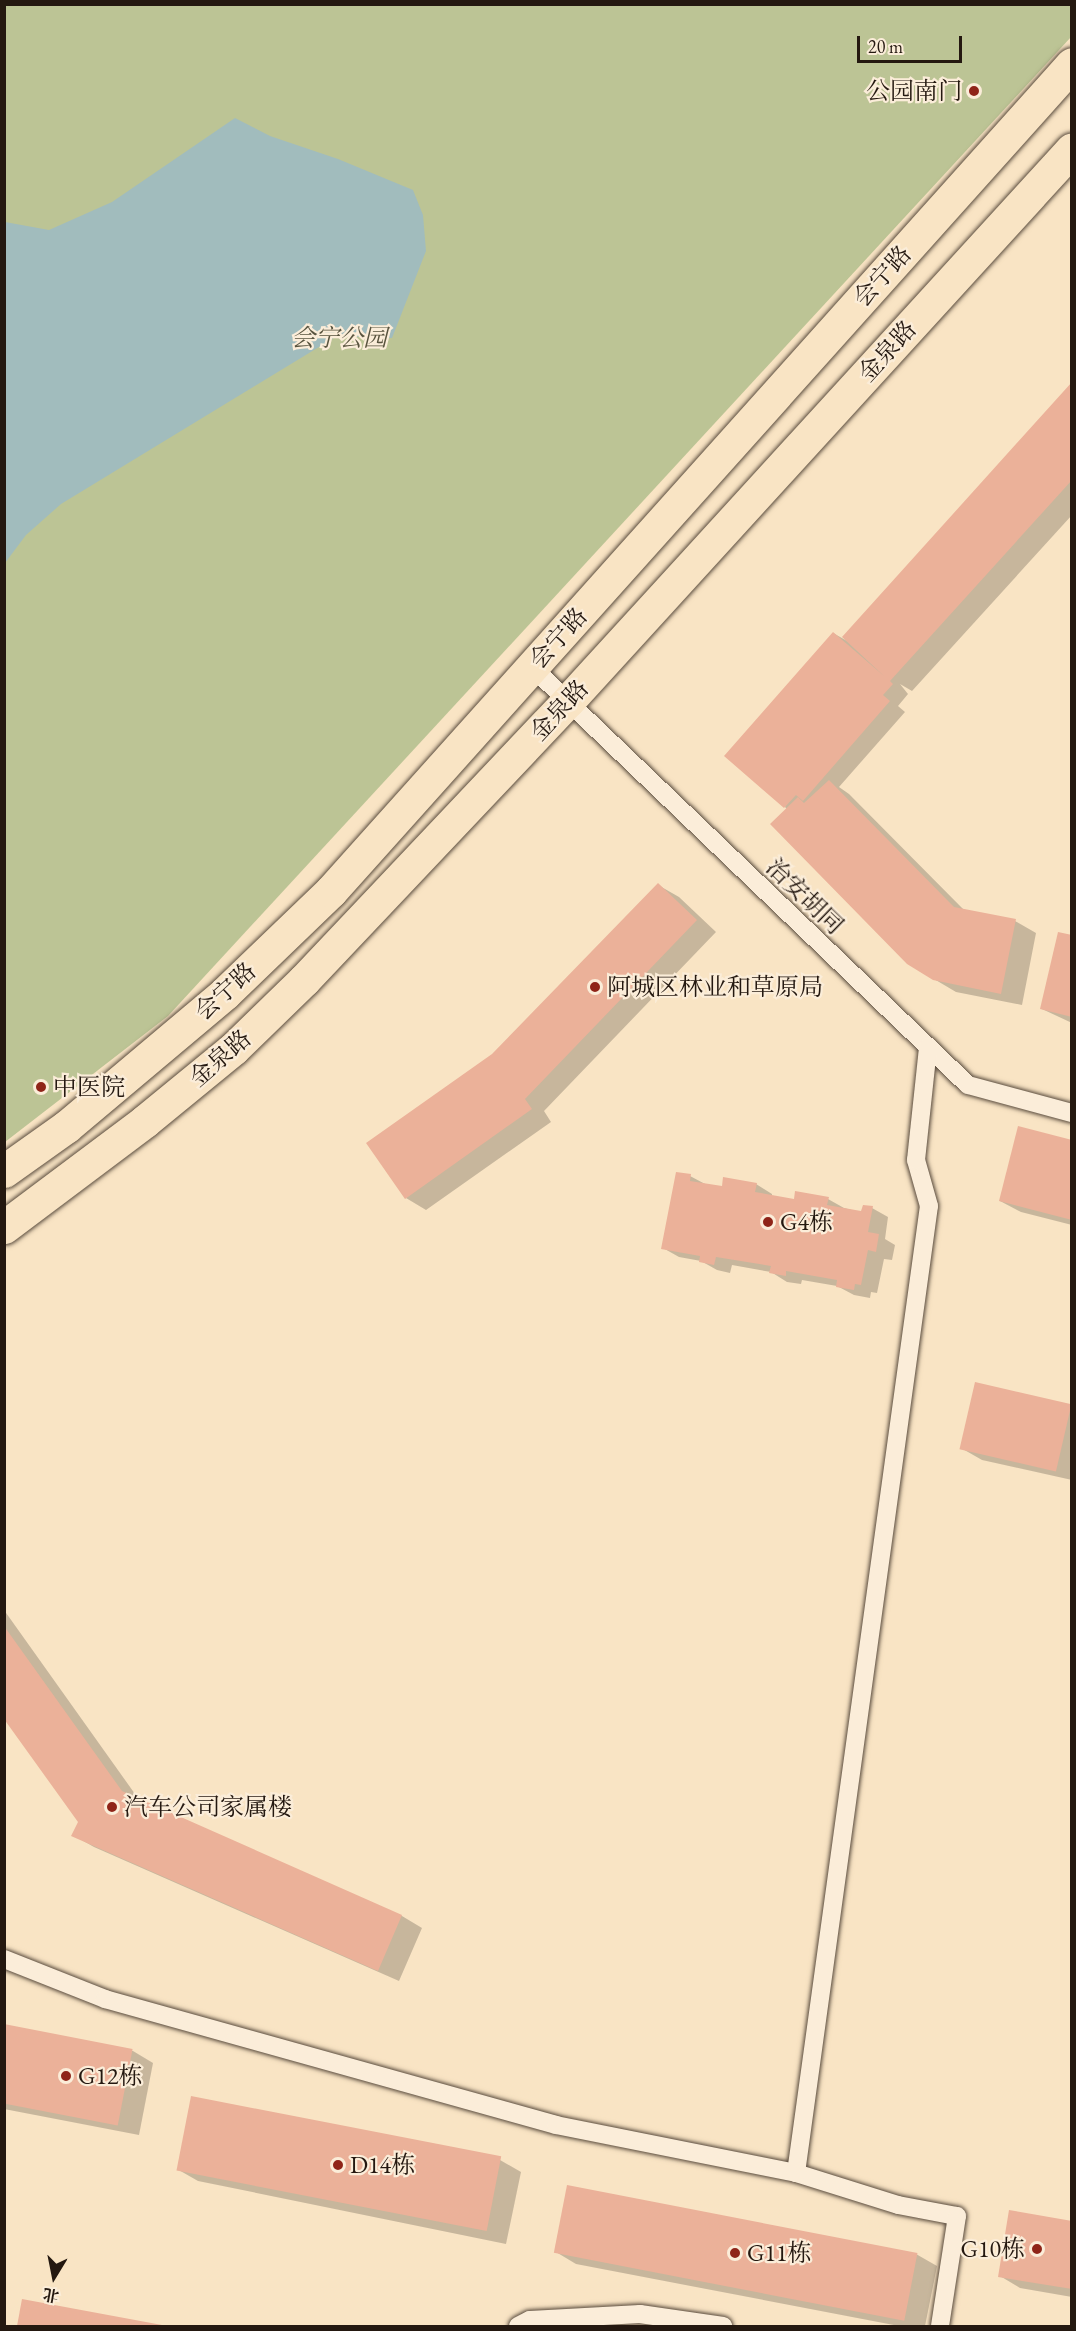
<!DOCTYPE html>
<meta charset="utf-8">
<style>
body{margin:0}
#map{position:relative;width:1076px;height:2331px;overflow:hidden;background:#f9e4c4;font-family:"EB Garamond","Noto Serif SC",serif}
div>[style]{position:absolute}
.green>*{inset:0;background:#bcc495}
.water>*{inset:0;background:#a1bcbd}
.shadow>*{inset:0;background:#0003}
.building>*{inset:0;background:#ebb199;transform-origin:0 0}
.roads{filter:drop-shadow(0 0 2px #594b3d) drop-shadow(0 0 2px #594b3d)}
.lane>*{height:18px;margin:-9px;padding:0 9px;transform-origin:9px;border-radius:9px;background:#fbedd9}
.primary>*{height:33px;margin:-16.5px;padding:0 16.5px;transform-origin:16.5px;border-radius:16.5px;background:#f9e4c4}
.dots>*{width:16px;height:16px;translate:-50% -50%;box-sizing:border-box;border:3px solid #fbedd9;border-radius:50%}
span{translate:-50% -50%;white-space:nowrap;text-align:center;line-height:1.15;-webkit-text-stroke:4.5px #fbedd9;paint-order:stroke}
.poi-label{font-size:24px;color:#241810}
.right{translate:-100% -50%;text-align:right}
.left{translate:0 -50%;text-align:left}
.street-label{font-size:24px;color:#241810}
.park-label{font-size:24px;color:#59543f;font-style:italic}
.frame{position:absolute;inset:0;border:6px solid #241810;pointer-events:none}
.north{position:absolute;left:24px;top:2247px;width:60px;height:60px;-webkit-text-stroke:4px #fbedd9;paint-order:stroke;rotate:190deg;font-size:16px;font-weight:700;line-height:24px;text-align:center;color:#241810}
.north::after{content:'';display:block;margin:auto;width:21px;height:27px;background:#241810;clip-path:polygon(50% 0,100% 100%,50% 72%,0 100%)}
.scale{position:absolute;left:857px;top:36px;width:105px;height:27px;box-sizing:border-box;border:3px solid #241810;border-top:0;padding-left:8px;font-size:18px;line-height:21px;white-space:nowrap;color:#241810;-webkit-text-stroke:4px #fbedd9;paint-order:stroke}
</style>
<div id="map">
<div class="green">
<div style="clip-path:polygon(5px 5px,1071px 5px,1071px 37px,168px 1016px,5px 1142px)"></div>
</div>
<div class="water">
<div style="clip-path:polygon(235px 118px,270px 136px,338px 159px,413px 190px,423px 215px,426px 251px,392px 338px,337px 336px,61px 504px,26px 535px,5px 563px,5px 222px,49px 230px,112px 202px)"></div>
</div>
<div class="shadow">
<div style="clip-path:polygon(1072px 385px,1072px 515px,912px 691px,900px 684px,908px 694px,898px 706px,905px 712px,839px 787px,849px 794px,965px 911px,1015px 921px,1036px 933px,1022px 1005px,956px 992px,934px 979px,785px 807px,833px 633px,849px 642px)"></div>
<div style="clip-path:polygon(658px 885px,679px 897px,716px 932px,544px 1111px,551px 1122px,426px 1210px,406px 1198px,493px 1055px)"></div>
<div style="clip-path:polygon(1072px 937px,1072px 1023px,1042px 1009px)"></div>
<div style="clip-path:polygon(1072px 1141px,1072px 1225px,1021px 1212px,1000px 1201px)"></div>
<div style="clip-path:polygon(690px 1176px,707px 1185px,723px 1188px,756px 1184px,772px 1194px,772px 1197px,795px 1201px,828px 1199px,844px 1208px,863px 1213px,872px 1208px,888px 1217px,885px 1239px,895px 1245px,892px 1260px,884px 1259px,877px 1293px,871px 1292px,870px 1298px,854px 1295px,837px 1286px,802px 1280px,801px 1284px,787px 1282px,771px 1272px,732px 1265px,730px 1273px,717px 1270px,701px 1261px,679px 1257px,663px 1248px)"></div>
<div style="clip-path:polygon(1072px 1405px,1072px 1480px,982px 1460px,961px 1448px)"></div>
<div style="clip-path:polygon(4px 1610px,140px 1801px,402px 1916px,422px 1928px,399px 1981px,94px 1847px,73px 1835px,79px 1822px,4px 1716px)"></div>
<div style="clip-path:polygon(4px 2026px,133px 2051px,153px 2063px,139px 2135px,4px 2109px)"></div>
<div style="clip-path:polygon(500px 2160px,521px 2172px,506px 2244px,198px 2181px,177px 2169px)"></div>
<div style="clip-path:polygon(1072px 2222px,1072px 2297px,1020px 2288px,1000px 2276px)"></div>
<div style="clip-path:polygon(556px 2252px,916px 2254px,937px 2266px,925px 2326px,899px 2326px,576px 2264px)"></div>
<div style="clip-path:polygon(23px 2301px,160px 2326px,18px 2326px)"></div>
</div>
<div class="building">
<div style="clip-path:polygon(1072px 382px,1072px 480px,890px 681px,893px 684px,883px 695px,890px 701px,803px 801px,796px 795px,784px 808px,724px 756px,833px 632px,884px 676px,842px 637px)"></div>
<div style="clip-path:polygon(829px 780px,954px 907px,1016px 919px,1001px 994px,933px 980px,907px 964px,770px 824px,798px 797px,804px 803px)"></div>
<div style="clip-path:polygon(658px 883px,697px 920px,525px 1099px,532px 1109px,405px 1199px,366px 1143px,492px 1054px)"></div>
<div style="clip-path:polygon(1058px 932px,1072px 935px,1072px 1017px,1040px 1009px)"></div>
<div style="clip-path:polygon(1018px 1126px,1072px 1140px,1072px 1220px,999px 1201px)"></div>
<div style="clip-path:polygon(676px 1172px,691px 1174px,690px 1181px,722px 1186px,723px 1177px,757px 1183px,755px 1192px,794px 1199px,795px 1191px,829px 1197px,827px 1205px,861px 1211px,863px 1205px,873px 1206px,868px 1232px,879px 1234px,876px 1252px,868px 1250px,861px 1285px,855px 1284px,854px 1290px,836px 1287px,837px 1280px,786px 1271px,786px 1276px,769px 1273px,771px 1266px,716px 1257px,714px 1265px,699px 1262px,700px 1256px,661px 1249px)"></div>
<div style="left:975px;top:1382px;width:99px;height:69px;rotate:13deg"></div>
<div style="clip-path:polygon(4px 1626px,122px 1791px,402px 1915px,378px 1971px,71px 1836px,78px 1822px,4px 1719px)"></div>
<div style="left:4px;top:2024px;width:131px;height:78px;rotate:11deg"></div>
<div style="left:191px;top:2096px;width:316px;height:76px;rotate:11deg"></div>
<div style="left:567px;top:2185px;width:357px;height:69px;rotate:11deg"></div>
<div style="clip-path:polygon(1009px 2210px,1072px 2221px,1072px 2289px,998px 2277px)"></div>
<div style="clip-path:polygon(22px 2299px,162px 2325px,162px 2326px,17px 2326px)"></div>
</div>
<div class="roads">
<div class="lane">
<div style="left:532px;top:667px;width:604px;rotate:43.79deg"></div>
<div style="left:968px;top:1085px;width:108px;rotate:15.1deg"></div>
<div style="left:4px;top:1959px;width:109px;rotate:21.6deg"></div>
<div style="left:105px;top:1999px;width:468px;rotate:15.6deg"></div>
<div style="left:556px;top:2125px;width:245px;rotate:11.3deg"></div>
<div style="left:796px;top:2173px;width:107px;rotate:17.4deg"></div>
<div style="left:898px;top:2205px;width:60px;rotate:10.6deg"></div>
<div style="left:957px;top:2216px;width:111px;rotate:98.8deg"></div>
<div style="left:796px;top:2173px;width:976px;rotate:-82.17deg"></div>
<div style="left:929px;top:1206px;width:48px;rotate:-105.8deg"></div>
<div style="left:916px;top:1160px;width:114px;rotate:-83.9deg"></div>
<div style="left:518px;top:2326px;width:13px;rotate:-27deg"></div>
<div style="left:530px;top:2320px;width:110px;rotate:-3.1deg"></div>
<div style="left:640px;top:2314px;width:84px;rotate:8.2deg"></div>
</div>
<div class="primary">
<div style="left:4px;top:1171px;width:76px;rotate:-35.4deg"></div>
<div style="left:66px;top:1127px;width:208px;rotate:-40.1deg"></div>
<div style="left:225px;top:993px;width:147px;rotate:-43.9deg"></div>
<div style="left:331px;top:891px;width:1110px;rotate:-48.14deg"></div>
<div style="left:4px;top:1227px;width:176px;rotate:-36.9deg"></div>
<div style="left:145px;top:1121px;width:114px;rotate:-39.3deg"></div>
<div style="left:233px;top:1049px;width:99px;rotate:-44.2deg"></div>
<div style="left:304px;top:980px;width:384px;rotate:-46.6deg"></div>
<div style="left:568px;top:701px;width:747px;rotate:-47.6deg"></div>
</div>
</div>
<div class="dots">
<div style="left:974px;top:91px;background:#8f2418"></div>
<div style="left:595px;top:987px;background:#8f2418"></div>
<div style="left:41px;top:1087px;background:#8f2418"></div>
<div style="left:768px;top:1222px;background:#8f2418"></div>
<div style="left:112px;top:1807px;background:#8f2418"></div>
<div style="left:66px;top:2076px;background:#8f2418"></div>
<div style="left:338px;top:2165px;background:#8f2418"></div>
<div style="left:1037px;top:2249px;background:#8f2418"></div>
<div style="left:735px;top:2253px;background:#8f2418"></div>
</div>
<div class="poi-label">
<span class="right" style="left:962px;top:91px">公园南门</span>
<span class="left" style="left:607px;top:987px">阿城区林业和草原局</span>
<span class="left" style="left:53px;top:1087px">中医院</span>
<span class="left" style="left:780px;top:1222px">G4栋</span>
<span class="left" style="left:124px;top:1807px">汽车公司家属楼</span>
<span class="left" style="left:78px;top:2076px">G12栋</span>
<span class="left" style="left:350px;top:2165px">D14栋</span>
<span class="right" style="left:1025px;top:2249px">G10栋</span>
<span class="left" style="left:747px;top:2253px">G11栋</span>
</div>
<div class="street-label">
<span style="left:882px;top:276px;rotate:-48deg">会宁路</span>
<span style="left:887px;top:351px;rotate:-48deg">金泉路</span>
<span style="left:558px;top:638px;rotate:-48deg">会宁路</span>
<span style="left:559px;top:710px;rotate:-47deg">金泉路</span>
<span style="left:805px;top:896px;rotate:44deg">治安胡同</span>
<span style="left:225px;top:991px;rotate:-42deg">会宁路</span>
<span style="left:220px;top:1058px;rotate:-41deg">金泉路</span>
</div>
<div class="park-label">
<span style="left:339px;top:338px">会宁公园</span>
</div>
<div class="frame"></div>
<div class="north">北</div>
<div class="scale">20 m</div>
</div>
